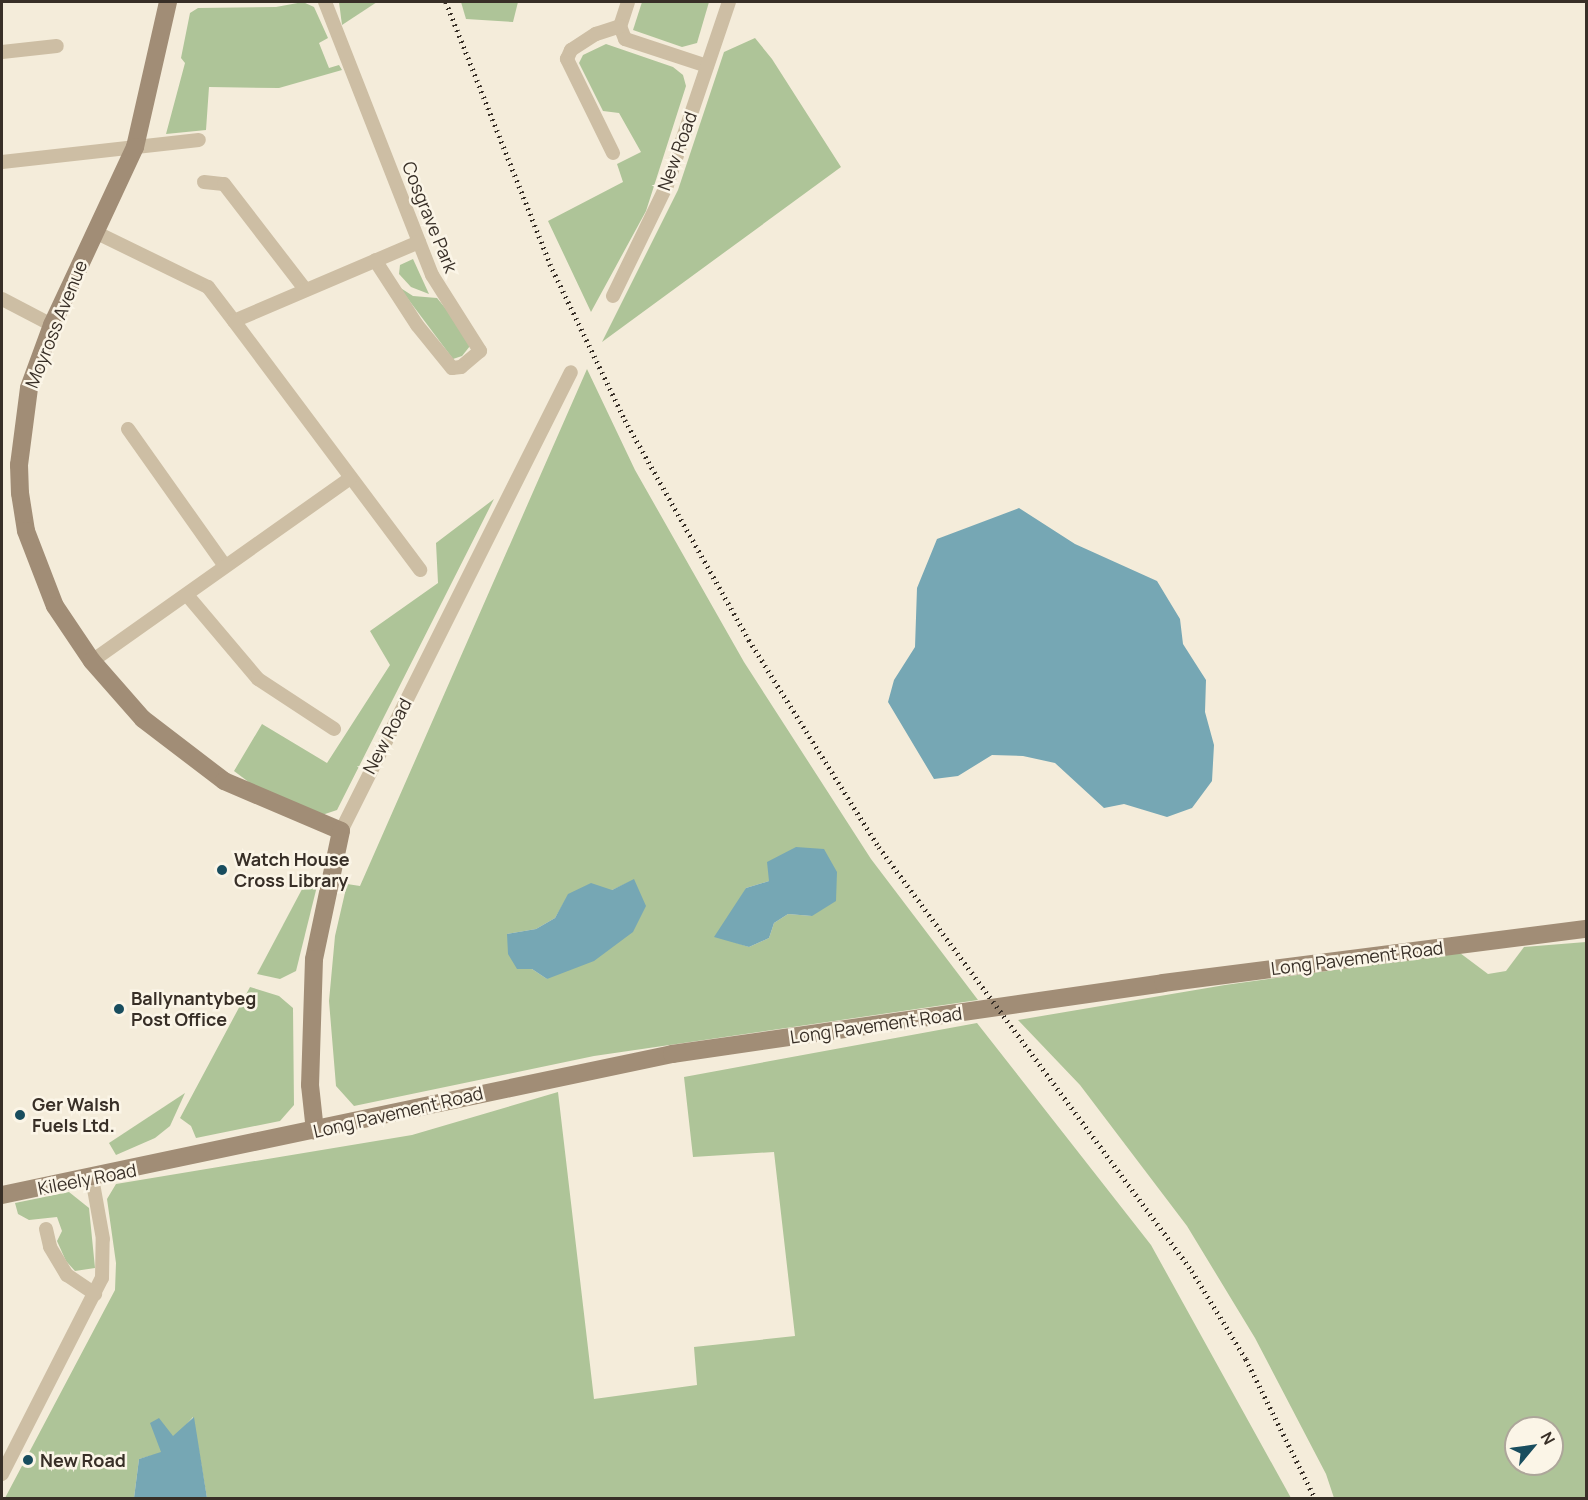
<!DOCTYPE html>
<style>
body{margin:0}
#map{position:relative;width:1588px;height:1500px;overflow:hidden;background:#f4ecda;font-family:Manrope,sans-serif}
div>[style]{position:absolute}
.green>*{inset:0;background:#aec498}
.water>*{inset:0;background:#76a7b4}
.street>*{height:14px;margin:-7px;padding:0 7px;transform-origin:7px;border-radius:7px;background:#cdbea4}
.secondary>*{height:18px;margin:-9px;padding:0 9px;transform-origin:9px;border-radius:9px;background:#a18d76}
.rail>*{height:4.5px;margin-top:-2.25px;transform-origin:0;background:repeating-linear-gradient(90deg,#382f27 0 1.5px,transparent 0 6px)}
.dots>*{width:16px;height:16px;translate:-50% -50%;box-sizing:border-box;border:3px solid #fbf5e7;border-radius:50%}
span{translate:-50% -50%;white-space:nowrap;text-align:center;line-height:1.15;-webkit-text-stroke:5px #fbf5e7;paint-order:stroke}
.street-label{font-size:18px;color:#382f27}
.poi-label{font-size:18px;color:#382f27;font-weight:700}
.left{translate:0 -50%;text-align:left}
.frame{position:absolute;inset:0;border:3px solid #382f27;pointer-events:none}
.north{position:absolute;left:1504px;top:1416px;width:60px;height:60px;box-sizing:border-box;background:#fbf5e7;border:2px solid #ada69a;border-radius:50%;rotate:61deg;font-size:16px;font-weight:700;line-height:24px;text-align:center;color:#382f27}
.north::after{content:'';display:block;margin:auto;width:21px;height:27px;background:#184d5e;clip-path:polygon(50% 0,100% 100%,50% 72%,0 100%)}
</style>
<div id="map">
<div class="green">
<div style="clip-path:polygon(303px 2px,314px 7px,328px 38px,319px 43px,329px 68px,339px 65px,342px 70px,279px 88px,209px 87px,206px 130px,166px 134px,185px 63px,181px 58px,190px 13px,198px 8px,276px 7px)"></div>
<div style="clip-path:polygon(339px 2px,377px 2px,342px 25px)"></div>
<div style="clip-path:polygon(461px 2px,518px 2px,513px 22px,466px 19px)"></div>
<div style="clip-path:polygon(642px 2px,709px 2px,697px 43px,682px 47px,633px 30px)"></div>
<div style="clip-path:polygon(755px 38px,772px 59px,841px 167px,602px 342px,678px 190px,724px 52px)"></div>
<div style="clip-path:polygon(606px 44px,673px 67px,683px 75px,686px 86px,646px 211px,591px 312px,548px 221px,623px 182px,617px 164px,641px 152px,619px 113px,603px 111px,579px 63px,583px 55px)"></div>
<div style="clip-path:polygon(413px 259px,429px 294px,411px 287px,399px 274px,400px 265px)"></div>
<div style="clip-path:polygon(399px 287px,413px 296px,437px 298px,446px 309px,470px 346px,462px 356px,453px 359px)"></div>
<div style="clip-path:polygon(evenodd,587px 369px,635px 470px,744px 662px,871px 859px,978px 1000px,594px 1056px,354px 1106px,336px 1086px,329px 1001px,335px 936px,347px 884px,360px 886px,587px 369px,634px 880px,547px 979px,532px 969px,507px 934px,536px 929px,555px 918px,569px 894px,612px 890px,634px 880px,587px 369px,769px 881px,812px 916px,788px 914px,774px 923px,769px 938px,749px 947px,734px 942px,746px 888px,769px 881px)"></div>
<div style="clip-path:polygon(494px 499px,337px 810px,319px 816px,258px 789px,234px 771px,262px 724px,327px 763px,390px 665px,370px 631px,438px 583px,436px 543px)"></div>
<div style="clip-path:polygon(309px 876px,319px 878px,296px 971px,280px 979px,257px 974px)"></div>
<div style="clip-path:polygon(evenodd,1586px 942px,1586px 1498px,1334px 1498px,1326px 1474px,1255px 1338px,1187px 1226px,1080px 1085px,1018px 1020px,1225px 985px,1460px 953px,1488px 974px,1506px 971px,1524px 947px,1586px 942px,1516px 1428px,1552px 1428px,1552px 1464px,1516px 1464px,1516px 1428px)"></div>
<div style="clip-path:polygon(250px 987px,279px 996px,293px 1008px,294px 1105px,280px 1121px,196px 1138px,191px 1126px,180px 1118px)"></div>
<div style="clip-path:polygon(977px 1023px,1151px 1245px,1291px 1498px,207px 1498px,193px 1417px,161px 1453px,139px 1459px,134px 1498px,5px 1498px,115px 1290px,116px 1263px,107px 1199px,116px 1184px,412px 1135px,558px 1092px,594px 1399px,697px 1385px,694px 1347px,795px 1336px,774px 1152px,693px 1157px,684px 1077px)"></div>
<div style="clip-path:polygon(185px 1093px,170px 1126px,155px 1138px,116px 1155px,109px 1143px)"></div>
<div style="clip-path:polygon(69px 1192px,89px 1208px,95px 1268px,75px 1271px,66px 1261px,57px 1241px,62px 1231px,57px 1217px,29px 1220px,18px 1214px,15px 1203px)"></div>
</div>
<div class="water">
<div style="clip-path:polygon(1019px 508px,1075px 544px,1157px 581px,1180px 619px,1183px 644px,1206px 680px,1205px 712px,1214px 745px,1212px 781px,1192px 808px,1167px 817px,1124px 804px,1104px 808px,1055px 763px,1023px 756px,992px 755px,958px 776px,934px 779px,888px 702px,894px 680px,915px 647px,917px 588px,937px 539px)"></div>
<div style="clip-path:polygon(796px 847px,824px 849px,837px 872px,836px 901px,812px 916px,788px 914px,774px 923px,769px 938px,749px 947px,714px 937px,746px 888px,769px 881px,767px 862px)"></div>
<div style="clip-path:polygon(634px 879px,646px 906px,633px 932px,594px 961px,547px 979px,532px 969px,517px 969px,508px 954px,507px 934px,536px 929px,555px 918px,568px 894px,591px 883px,612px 890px)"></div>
<div style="clip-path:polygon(194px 1417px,207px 1498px,134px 1498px,139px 1459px,161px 1452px,150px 1423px,159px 1418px,173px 1436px)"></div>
</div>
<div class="street">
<div style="left:325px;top:2px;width:293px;rotate:68.6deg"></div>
<div style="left:432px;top:275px;width:90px;rotate:57.7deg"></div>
<div style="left:480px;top:351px;width:25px;rotate:140deg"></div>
<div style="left:461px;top:367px;width:9px;rotate:174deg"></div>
<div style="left:452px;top:368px;width:55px;rotate:-129.1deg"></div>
<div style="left:417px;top:325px;width:77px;rotate:-122.9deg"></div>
<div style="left:628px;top:2px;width:25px;rotate:108deg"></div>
<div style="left:620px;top:26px;width:14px;rotate:69deg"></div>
<div style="left:625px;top:39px;width:86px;rotate:18.2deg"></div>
<div style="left:2px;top:52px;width:55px;rotate:-6.2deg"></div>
<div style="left:613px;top:153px;width:105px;rotate:-116.1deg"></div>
<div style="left:567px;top:59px;width:10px;rotate:-66deg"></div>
<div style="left:571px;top:50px;width:30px;rotate:-33deg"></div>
<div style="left:596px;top:34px;width:25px;rotate:-18deg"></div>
<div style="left:2px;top:162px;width:198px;rotate:-6.4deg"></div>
<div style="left:204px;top:182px;width:20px;rotate:6deg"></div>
<div style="left:224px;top:184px;width:131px;rotate:52.4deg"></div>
<div style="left:95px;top:232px;width:126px;rotate:26deg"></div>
<div style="left:208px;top:287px;width:43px;rotate:52.6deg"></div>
<div style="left:419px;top:242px;width:201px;rotate:156.9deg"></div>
<div style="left:234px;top:321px;width:311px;rotate:53.2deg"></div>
<div style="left:613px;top:296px;width:123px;rotate:-64.1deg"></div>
<div style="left:667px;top:185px;width:193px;rotate:-71.3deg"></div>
<div style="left:2px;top:299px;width:56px;rotate:27.5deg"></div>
<div style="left:128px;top:429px;width:168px;rotate:54.7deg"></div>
<div style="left:187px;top:595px;width:110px;rotate:49.8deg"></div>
<div style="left:258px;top:679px;width:91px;rotate:33.3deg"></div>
<div style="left:92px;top:661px;width:316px;rotate:-35.3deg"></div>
<div style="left:341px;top:831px;width:513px;rotate:-63.39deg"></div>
<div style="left:46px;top:1229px;width:18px;rotate:77deg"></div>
<div style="left:50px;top:1247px;width:33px;rotate:59deg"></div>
<div style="left:67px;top:1275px;width:34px;rotate:34deg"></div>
<div style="left:2px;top:1474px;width:220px;rotate:-63deg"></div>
<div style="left:102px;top:1278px;width:39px;rotate:-89deg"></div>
<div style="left:103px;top:1239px;width:62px;rotate:-100.2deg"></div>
</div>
<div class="secondary">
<div style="left:168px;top:2px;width:149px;rotate:102.8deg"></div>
<div style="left:135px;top:147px;width:196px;rotate:115deg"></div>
<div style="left:52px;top:325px;width:67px;rotate:110.1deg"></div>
<div style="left:29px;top:388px;width:78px;rotate:97.4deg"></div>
<div style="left:19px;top:465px;width:28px;rotate:88deg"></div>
<div style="left:20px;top:493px;width:38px;rotate:81deg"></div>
<div style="left:26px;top:531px;width:80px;rotate:68.9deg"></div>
<div style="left:55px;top:606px;width:66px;rotate:56.1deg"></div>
<div style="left:92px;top:661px;width:77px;rotate:48.7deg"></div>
<div style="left:143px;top:719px;width:102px;rotate:37.4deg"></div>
<div style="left:224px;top:781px;width:127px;rotate:23.1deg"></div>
<div style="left:341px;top:831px;width:131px;rotate:101.9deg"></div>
<div style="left:314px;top:959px;width:126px;rotate:91.8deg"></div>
<div style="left:310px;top:1085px;width:46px;rotate:83.8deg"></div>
<div style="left:2px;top:1195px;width:685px;rotate:-11.88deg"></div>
<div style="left:672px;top:1054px;width:496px;rotate:-8.2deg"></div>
<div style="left:1163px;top:983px;width:426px;rotate:-7.3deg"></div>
</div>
<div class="rail">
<div style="left:446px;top:2px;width:282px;rotate:68.3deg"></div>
<div style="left:550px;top:264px;width:173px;rotate:64.3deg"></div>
<div style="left:625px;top:420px;width:253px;rotate:60.6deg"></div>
<div style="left:749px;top:640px;width:244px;rotate:57.9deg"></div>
<div style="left:879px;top:847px;width:527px;rotate:53.56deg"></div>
<div style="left:1192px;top:1271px;width:103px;rotate:58.5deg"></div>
<div style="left:1246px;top:1359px;width:155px;rotate:63.6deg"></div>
</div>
<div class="dots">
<div style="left:222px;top:870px;background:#184d5e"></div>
<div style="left:119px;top:1009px;background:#184d5e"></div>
<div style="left:20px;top:1115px;background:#184d5e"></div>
<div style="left:28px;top:1460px;background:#184d5e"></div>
</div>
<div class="street-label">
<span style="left:677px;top:151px;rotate:-70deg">New Road</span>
<span style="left:430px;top:217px;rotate:68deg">Cosgrave Park</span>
<span style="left:56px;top:324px;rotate:-68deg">Moyross Avenue</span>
<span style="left:387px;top:736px;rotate:-62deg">New Road</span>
<span style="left:1357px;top:958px;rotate:-7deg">Long Pavement Road</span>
<span style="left:876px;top:1025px;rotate:-8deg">Long Pavement Road</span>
<span style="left:398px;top:1112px;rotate:-13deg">Long Pavement Road</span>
<span style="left:87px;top:1179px;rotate:-11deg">Kileely Road</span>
</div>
<div class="poi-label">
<span class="left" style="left:234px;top:870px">Watch House<br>Cross Library</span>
<span class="left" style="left:131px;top:1009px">Ballynantybeg<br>Post Office</span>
<span class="left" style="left:32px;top:1115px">Ger Walsh<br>Fuels Ltd.</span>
<span class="left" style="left:40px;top:1460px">New Road</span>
</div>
<div class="frame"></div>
<div class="north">N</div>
</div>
